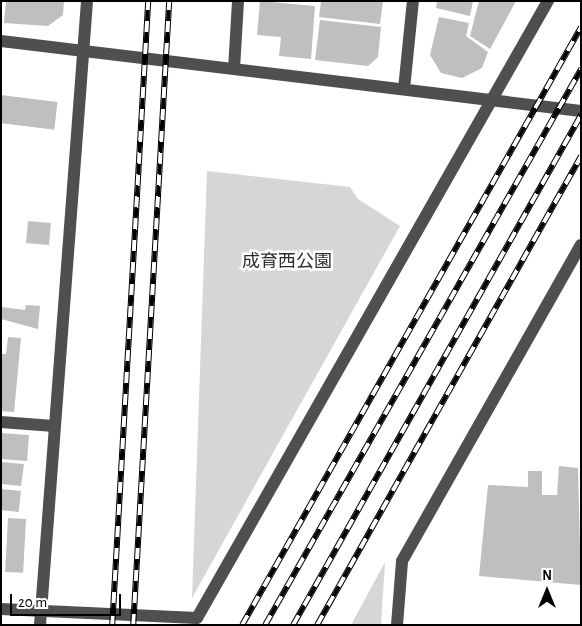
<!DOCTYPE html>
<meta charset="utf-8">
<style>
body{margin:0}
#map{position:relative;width:582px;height:626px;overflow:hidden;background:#fff;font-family:"Alegreya Sans","Noto Sans JP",sans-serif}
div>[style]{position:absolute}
.green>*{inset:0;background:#d6d6d6}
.building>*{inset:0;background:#bfbfbf;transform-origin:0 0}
.minor>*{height:12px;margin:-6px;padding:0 6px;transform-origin:6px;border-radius:6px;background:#4f4f4f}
.rail>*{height:5.5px;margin-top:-2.75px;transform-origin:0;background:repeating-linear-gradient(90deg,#fff 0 11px,#000 0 22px);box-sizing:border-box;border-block:1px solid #000}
span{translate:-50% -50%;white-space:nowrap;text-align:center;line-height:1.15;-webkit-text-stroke:5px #fff;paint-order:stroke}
.park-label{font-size:18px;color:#2d2d2d}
.frame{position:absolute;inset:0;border:2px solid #000;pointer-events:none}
.north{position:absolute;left:522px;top:566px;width:50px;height:50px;-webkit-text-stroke:4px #fff;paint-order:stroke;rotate:0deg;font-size:14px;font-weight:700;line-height:20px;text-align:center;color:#000}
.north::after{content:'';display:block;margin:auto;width:18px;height:22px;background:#000;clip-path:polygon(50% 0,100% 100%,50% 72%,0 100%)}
.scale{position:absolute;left:10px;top:594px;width:111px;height:22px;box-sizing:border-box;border:2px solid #000;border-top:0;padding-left:6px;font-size:15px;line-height:18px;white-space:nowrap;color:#000;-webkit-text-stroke:4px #fff;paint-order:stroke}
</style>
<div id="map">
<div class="green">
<div style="clip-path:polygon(207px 171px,350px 187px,358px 199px,400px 226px,192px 598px)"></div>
<div style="clip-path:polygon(385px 562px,381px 625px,351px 625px)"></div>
</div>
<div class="building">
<div style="clip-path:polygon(6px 1px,64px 1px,63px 15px,48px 26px,4px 23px)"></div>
<div style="clip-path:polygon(260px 1px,315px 6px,311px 59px,279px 56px,281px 37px,257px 35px)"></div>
<div style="clip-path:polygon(321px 1px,383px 1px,380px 24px,319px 17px)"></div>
<div style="clip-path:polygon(437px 1px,473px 1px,470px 16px,436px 8px)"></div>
<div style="clip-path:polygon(479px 1px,516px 1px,490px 49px,470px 36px)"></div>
<div style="clip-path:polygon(439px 17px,469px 23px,466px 36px,488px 52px,482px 68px,462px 78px,441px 73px,430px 55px)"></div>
<div style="clip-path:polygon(320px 20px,381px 27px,378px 57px,368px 66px,315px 60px)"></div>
<div style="left:1px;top:95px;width:57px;height:28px;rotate:7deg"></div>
<div style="left:28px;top:221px;width:23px;height:22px;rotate:5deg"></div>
<div style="clip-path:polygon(26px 305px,40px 306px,38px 329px,1px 319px,1px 307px,25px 310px)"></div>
<div style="clip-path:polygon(8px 337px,21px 338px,14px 412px,1px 411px,1px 354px,6px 354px)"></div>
<div style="left:1px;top:433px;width:28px;height:26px;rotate:4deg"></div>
<div style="clip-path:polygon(1px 462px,24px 464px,21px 486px,1px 484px)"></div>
<div style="clip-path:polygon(559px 466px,578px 468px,581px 585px,479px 576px,488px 485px,528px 487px,528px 471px,542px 471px,542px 495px,557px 495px)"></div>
<div style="left:1px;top:489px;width:20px;height:21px;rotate:6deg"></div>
<div style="left:8px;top:518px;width:18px;height:54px;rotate:3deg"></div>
</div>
<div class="minor">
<div style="left:1px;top:41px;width:584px;rotate:6.88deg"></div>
<div style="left:234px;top:69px;width:68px;rotate:-86.6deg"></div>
<div style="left:404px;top:89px;width:88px;rotate:-84.2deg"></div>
<div style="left:1px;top:422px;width:53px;rotate:4.3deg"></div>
<div style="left:1px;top:609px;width:196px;rotate:2.6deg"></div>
<div style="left:197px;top:618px;width:710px;rotate:-60.37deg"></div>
<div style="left:40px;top:625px;width:626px;rotate:-85.69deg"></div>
<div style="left:397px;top:625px;width:64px;rotate:-85.5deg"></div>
<div style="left:402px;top:561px;width:363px;rotate:-60.5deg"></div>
</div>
<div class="rail">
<div style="left:112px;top:625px;width:625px;rotate:-86.7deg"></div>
<div style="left:133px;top:625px;width:625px;rotate:-86.7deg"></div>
<div style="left:242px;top:625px;width:687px;rotate:-60.45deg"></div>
<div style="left:265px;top:625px;width:640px;rotate:-60.39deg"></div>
<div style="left:293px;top:625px;width:586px;rotate:-60.55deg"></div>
<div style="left:317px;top:625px;width:538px;rotate:-60.62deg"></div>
</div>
<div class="park-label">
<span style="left:287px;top:262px">成育西公園</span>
</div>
<div class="frame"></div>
<div class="north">N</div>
<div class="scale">20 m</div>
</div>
